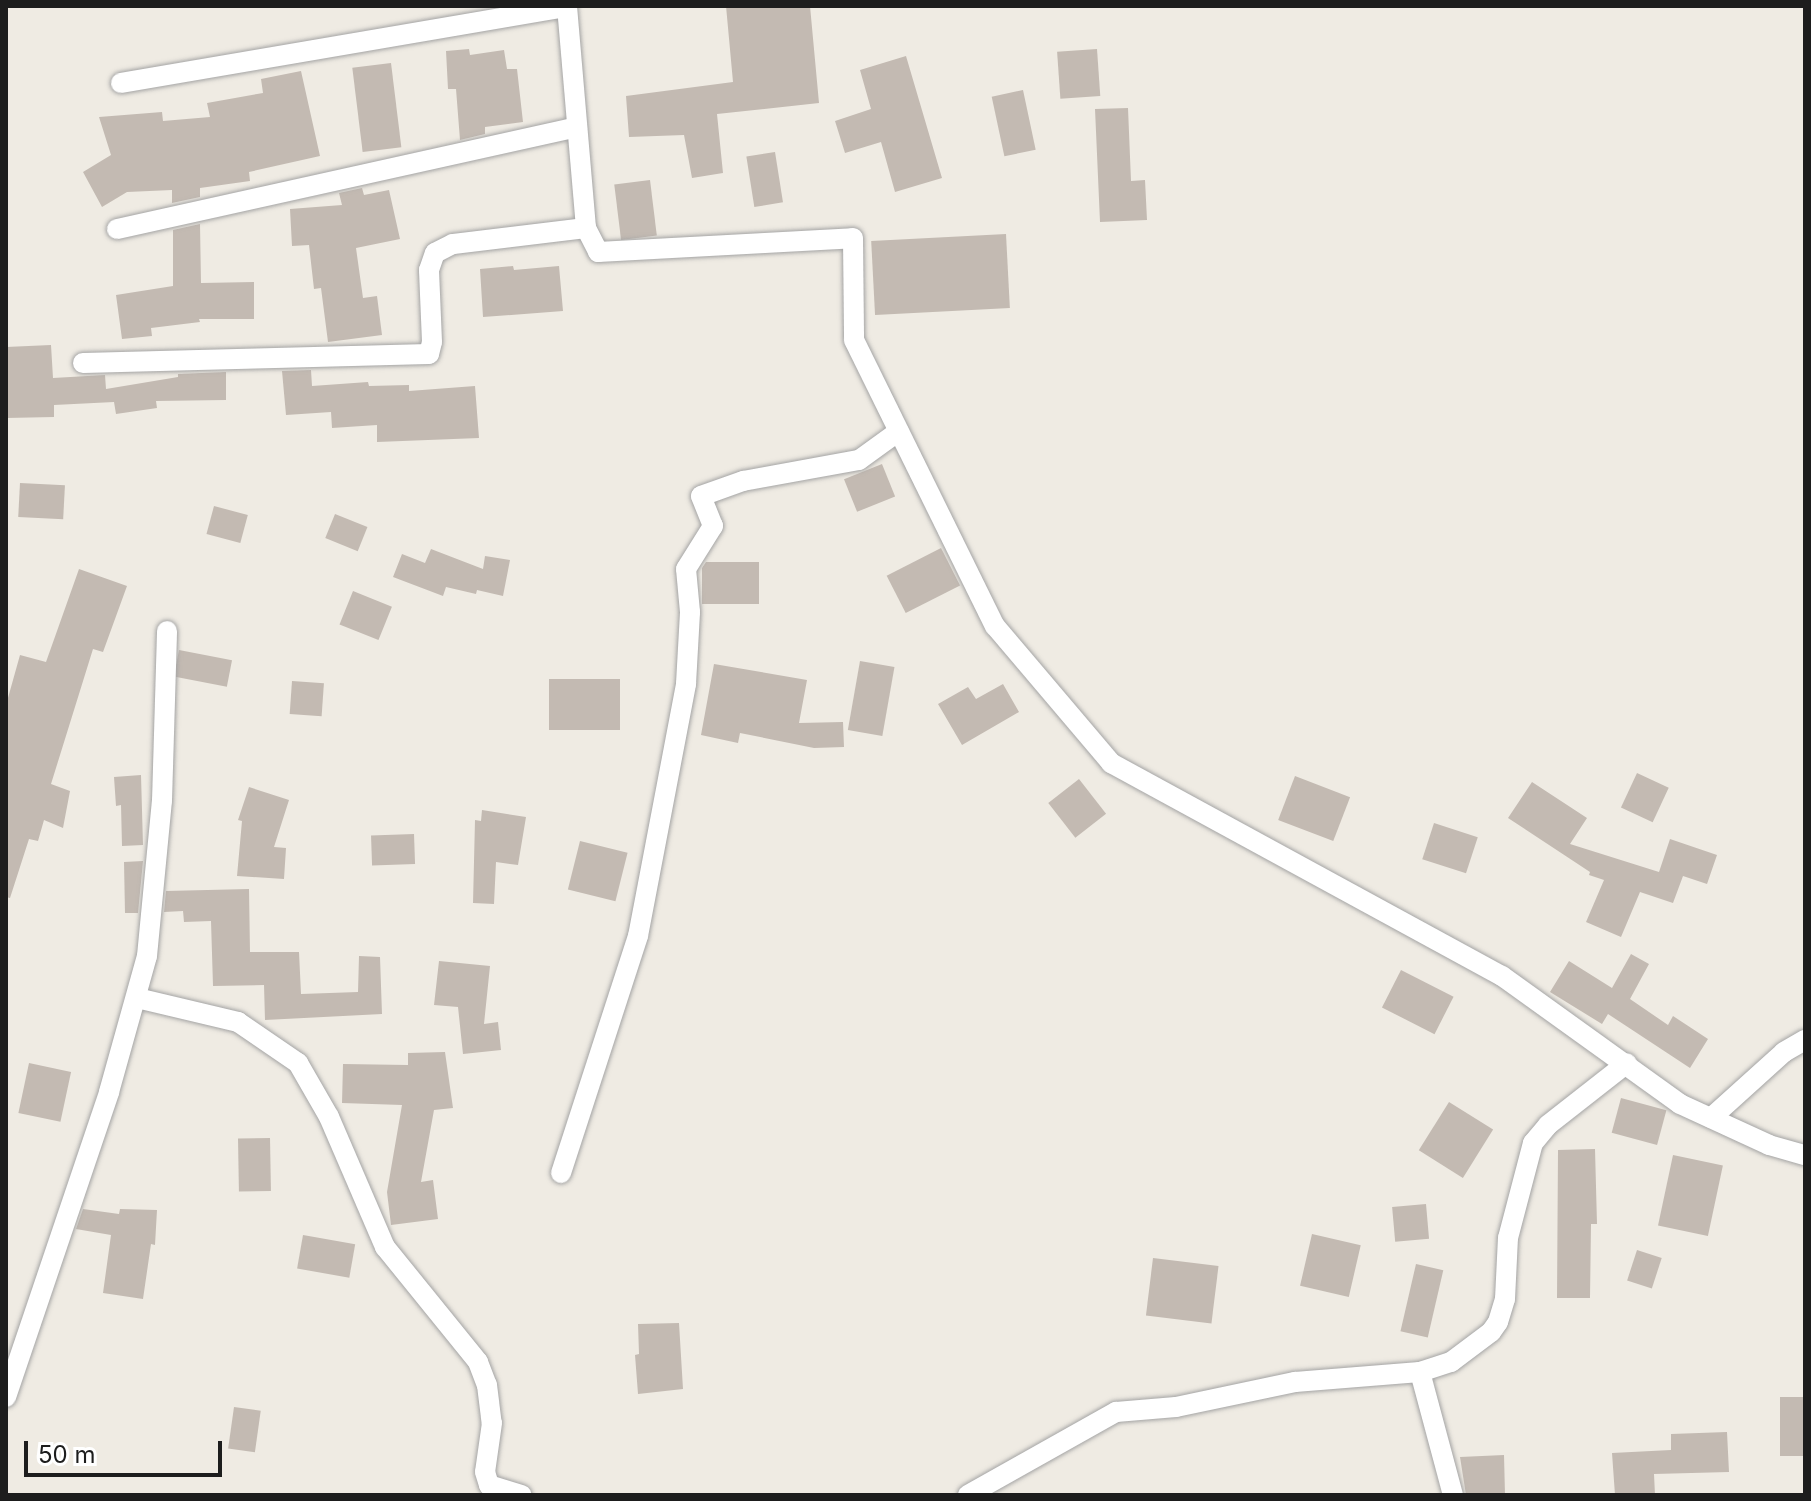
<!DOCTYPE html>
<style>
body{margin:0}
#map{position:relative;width:1811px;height:1501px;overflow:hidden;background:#efebe3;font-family:Inter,sans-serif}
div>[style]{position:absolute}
.building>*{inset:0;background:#c3bab2;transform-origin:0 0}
.roads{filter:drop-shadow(0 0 2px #a4a4a4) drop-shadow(0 0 2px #a4a4a4)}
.street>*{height:20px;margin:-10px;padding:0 10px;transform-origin:10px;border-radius:10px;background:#fff}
span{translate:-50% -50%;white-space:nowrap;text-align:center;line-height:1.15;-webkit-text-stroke:6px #fff;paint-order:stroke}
.frame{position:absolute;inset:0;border:8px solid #1d1d1d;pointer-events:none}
.scale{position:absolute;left:24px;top:1441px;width:198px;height:36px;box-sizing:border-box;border:4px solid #1d1d1d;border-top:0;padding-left:10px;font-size:24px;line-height:28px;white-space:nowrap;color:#1d1d1d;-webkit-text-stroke:6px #fff;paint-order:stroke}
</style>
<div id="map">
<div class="building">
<div style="clip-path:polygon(726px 6px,810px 6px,819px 103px,717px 114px,723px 173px,692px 178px,684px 135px,629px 137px,626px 96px,733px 82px)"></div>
<div style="clip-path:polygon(469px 49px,470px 55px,504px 50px,507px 69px,517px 69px,523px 122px,485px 127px,485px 134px,460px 140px,456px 89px,448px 89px,446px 51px)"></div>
<div style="left:1097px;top:49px;width:47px;height:40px;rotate:86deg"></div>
<div style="clip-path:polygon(906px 56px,942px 178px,895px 192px,881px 142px,845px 153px,835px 121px,871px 109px,860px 70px)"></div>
<div style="left:391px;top:63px;width:85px;height:39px;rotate:83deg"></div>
<div style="clip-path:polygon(301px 71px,320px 156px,249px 172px,250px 181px,200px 188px,200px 197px,172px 203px,172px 190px,127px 192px,102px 207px,83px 172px,111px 155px,99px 117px,162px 112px,163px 121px,210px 117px,207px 103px,263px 93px,261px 79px)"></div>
<div style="left:1023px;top:90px;width:61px;height:32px;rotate:78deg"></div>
<div style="clip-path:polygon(1128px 108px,1131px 181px,1145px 180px,1147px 220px,1100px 222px,1095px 109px)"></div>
<div style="left:775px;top:152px;width:51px;height:29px;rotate:81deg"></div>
<div style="left:650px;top:180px;width:56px;height:36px;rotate:83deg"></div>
<div style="clip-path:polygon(362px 188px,364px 195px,389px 190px,400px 239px,356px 248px,363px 298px,377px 296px,382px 335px,328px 342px,321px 288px,314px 289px,309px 245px,292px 246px,290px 209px,342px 205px,339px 193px)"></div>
<div style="clip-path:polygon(200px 224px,201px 283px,254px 282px,254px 319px,199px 319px,200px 322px,151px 328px,152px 336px,122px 339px,116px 295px,173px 286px,173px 230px)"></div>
<div style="left:1006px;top:234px;width:74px;height:135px;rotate:87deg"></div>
<div style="clip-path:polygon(513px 266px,514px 270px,559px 266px,563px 311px,483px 317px,480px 269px)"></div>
<div style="clip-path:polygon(51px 345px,53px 378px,105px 375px,106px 389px,178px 377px,178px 374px,226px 372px,226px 400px,156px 401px,157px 408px,116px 414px,114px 402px,54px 405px,54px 417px,6px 418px,6px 347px)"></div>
<div style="clip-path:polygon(311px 370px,312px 386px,368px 382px,369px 386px,409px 385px,409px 391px,475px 386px,479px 438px,377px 442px,377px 425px,332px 428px,331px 412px,286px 415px,282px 371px)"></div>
<div style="left:882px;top:464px;width:35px;height:41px;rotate:68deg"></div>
<div style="left:20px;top:483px;width:45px;height:34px;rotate:3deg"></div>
<div style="left:214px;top:506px;width:35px;height:29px;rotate:15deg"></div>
<div style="left:335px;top:514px;width:35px;height:26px;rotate:22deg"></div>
<div style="left:941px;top:548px;width:42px;height:61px;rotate:63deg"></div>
<div style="clip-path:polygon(431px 549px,483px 569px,485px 556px,510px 560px,503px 596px,477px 590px,476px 594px,446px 587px,443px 596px,393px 577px,402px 554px,425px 563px)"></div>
<div style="clip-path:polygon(706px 562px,759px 562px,759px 604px,702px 604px,702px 568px)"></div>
<div style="clip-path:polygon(79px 569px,127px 586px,103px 652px,93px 649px,51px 784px,70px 791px,63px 828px,44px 820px,38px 841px,29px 839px,10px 898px,6px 897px,6px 705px,20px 655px,46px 662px)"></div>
<div style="left:353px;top:591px;width:42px;height:36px;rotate:22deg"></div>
<div style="left:179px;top:650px;width:54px;height:27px;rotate:11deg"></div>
<div style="left:860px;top:661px;width:35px;height:70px;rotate:10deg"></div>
<div style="clip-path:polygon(714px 664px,807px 680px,799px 723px,843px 722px,844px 747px,814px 748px,740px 733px,738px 743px,701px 735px)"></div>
<div style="left:620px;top:679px;width:51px;height:71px;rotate:90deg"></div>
<div style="left:292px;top:681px;width:32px;height:33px;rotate:4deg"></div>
<div style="clip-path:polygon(1003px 684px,1019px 712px,962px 745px,938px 704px,968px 687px,976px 699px)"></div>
<div style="left:1637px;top:773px;width:35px;height:38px;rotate:25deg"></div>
<div style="clip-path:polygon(141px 775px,143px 845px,122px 846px,121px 805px,116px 806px,114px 777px)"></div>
<div style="left:1295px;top:776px;width:59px;height:47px;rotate:21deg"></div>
<div style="left:1079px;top:779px;width:44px;height:39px;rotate:52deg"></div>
<div style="clip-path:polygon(1532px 782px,1587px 818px,1570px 844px,1659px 872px,1670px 839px,1717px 855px,1707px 884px,1683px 876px,1673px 903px,1640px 892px,1621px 937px,1586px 922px,1604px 880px,1589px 875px,1590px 872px,1508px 818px)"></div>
<div style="clip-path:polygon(249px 787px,289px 800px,274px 847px,286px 848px,284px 879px,237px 876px,242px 821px,238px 820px)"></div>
<div style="clip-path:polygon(482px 810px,526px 817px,518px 865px,496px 862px,494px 904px,473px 903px,475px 820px,481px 821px)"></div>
<div style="left:1434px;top:823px;width:46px;height:38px;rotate:18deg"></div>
<div style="left:414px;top:834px;width:30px;height:43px;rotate:88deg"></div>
<div style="left:580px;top:841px;width:49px;height:50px;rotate:14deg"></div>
<div style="clip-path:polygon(143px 861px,138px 913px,125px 913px,124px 862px)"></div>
<div style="clip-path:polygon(249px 889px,250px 952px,299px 952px,301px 994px,358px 992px,359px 956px,380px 957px,382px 1014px,265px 1020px,264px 985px,213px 986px,211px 921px,184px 922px,183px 911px,164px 912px,166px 891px)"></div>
<div style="clip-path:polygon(1631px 954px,1649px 964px,1630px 999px,1668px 1025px,1673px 1016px,1708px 1039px,1690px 1068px,1608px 1014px,1602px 1024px,1550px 992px,1569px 961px,1612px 988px)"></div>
<div style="clip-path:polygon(439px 961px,490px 966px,484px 1024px,498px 1022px,501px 1050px,463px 1054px,458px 1007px,434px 1005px)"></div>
<div style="left:1401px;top:970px;width:59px;height:42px;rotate:27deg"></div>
<div style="clip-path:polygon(445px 1052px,453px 1108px,434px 1110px,421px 1182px,433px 1180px,438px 1219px,391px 1225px,387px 1192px,402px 1105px,342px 1103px,343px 1064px,408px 1065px,408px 1053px)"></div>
<div style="left:29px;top:1063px;width:43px;height:51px;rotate:12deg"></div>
<div style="left:1621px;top:1098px;width:47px;height:36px;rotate:15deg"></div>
<div style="left:1449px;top:1102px;width:52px;height:57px;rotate:32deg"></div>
<div style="left:270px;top:1138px;width:53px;height:32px;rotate:89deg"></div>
<div style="clip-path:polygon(1595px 1149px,1597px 1224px,1591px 1224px,1590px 1298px,1557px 1298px,1558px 1150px)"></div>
<div style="left:1673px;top:1155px;width:51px;height:72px;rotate:12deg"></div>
<div style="left:1426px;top:1204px;width:35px;height:34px;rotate:85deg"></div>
<div style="clip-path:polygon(83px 1209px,119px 1214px,120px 1209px,157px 1210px,155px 1245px,151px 1244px,143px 1299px,103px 1293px,111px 1235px,76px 1229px)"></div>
<div style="left:1312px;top:1234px;width:50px;height:53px;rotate:13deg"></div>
<div style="left:303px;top:1235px;width:53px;height:34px;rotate:10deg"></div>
<div style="left:1637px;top:1250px;width:26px;height:32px;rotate:18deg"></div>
<div style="left:1153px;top:1258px;width:66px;height:58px;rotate:7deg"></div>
<div style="left:1416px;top:1264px;width:28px;height:69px;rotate:13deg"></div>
<div style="clip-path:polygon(679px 1323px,683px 1389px,638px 1394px,635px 1355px,639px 1354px,638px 1324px)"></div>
<div style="left:1780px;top:1397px;width:25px;height:59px"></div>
<div style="left:234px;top:1407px;width:27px;height:42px;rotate:8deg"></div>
<div style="clip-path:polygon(1727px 1432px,1729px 1472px,1654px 1474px,1655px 1495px,1615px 1495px,1612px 1453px,1671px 1450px,1671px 1434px)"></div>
<div style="clip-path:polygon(1504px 1455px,1505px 1495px,1466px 1495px,1460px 1457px)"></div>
</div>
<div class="roads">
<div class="street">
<div style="left:121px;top:83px;width:452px;rotate:-9.7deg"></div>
<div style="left:586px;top:228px;width:27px;rotate:63deg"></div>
<div style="left:598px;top:252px;width:255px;rotate:-3.1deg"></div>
<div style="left:853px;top:238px;width:102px;rotate:89.4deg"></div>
<div style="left:854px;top:340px;width:319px;rotate:63.8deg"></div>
<div style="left:995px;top:626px;width:180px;rotate:49.7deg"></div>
<div style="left:1111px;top:763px;width:445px;rotate:28.6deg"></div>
<div style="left:1502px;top:976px;width:219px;rotate:35.7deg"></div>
<div style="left:1680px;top:1104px;width:98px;rotate:24.7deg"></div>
<div style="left:1769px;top:1145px;width:37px;rotate:16deg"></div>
<div style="left:117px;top:229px;width:471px;rotate:-12.5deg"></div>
<div style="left:83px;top:363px;width:346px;rotate:-1.5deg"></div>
<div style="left:429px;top:354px;width:12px;rotate:-76deg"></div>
<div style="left:432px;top:342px;width:72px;rotate:-92.4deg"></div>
<div style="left:429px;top:270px;width:18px;rotate:-71deg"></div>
<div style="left:435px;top:253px;width:20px;rotate:-27deg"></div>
<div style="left:453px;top:244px;width:134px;rotate:-6.9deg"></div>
<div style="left:586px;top:228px;width:223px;rotate:-94.9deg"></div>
<div style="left:137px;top:998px;width:104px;rotate:13.4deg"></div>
<div style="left:238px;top:1022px;width:73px;rotate:34.3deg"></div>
<div style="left:298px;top:1063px;width:62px;rotate:60.1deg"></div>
<div style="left:329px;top:1117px;width:142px;rotate:66.7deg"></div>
<div style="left:385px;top:1247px;width:148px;rotate:51deg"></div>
<div style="left:478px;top:1362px;width:25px;rotate:69deg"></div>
<div style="left:487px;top:1385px;width:38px;rotate:83deg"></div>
<div style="left:492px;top:1423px;width:49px;rotate:98.1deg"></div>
<div style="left:485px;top:1472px;width:14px;rotate:73deg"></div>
<div style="left:489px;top:1485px;width:34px;rotate:17deg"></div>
<div style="left:1711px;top:1118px;width:98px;rotate:-42.1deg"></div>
<div style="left:1784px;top:1052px;width:24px;rotate:-30deg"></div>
<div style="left:561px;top:1173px;width:249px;rotate:-72deg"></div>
<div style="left:638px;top:936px;width:257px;rotate:-79.2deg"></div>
<div style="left:686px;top:684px;width:72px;rotate:-86.8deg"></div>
<div style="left:690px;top:612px;width:43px;rotate:-95.3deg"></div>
<div style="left:686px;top:569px;width:51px;rotate:-57.9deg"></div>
<div style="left:713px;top:526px;width:32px;rotate:-112deg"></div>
<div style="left:701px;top:496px;width:45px;rotate:-19.7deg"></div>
<div style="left:743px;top:481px;width:118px;rotate:-10.3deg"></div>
<div style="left:859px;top:460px;width:49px;rotate:-35.9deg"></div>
<div style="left:1420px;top:1372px;width:127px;rotate:75deg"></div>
<div style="left:6px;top:1397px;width:322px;rotate:-71.3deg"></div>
<div style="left:109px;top:1092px;width:141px;rotate:-74.4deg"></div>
<div style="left:147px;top:956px;width:156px;rotate:-84.5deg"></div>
<div style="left:162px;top:801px;width:170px;rotate:-88.3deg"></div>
<div style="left:968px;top:1495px;width:170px;rotate:-29.3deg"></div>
<div style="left:1116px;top:1412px;width:60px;rotate:-4.8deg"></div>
<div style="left:1176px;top:1407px;width:122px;rotate:-11.9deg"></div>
<div style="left:1295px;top:1382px;width:125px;rotate:-4.6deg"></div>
<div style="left:1420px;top:1372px;width:33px;rotate:-18deg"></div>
<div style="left:1451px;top:1362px;width:50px;rotate:-36.9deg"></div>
<div style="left:1491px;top:1332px;width:12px;rotate:-55deg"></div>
<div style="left:1498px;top:1322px;width:24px;rotate:-73deg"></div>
<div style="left:1505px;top:1299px;width:61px;rotate:-87.2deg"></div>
<div style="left:1508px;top:1238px;width:98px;rotate:-75.3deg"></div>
<div style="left:1533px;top:1143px;width:23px;rotate:-50deg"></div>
<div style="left:1548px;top:1125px;width:100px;rotate:-38.1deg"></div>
</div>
</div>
<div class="frame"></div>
<div class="scale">50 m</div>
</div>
